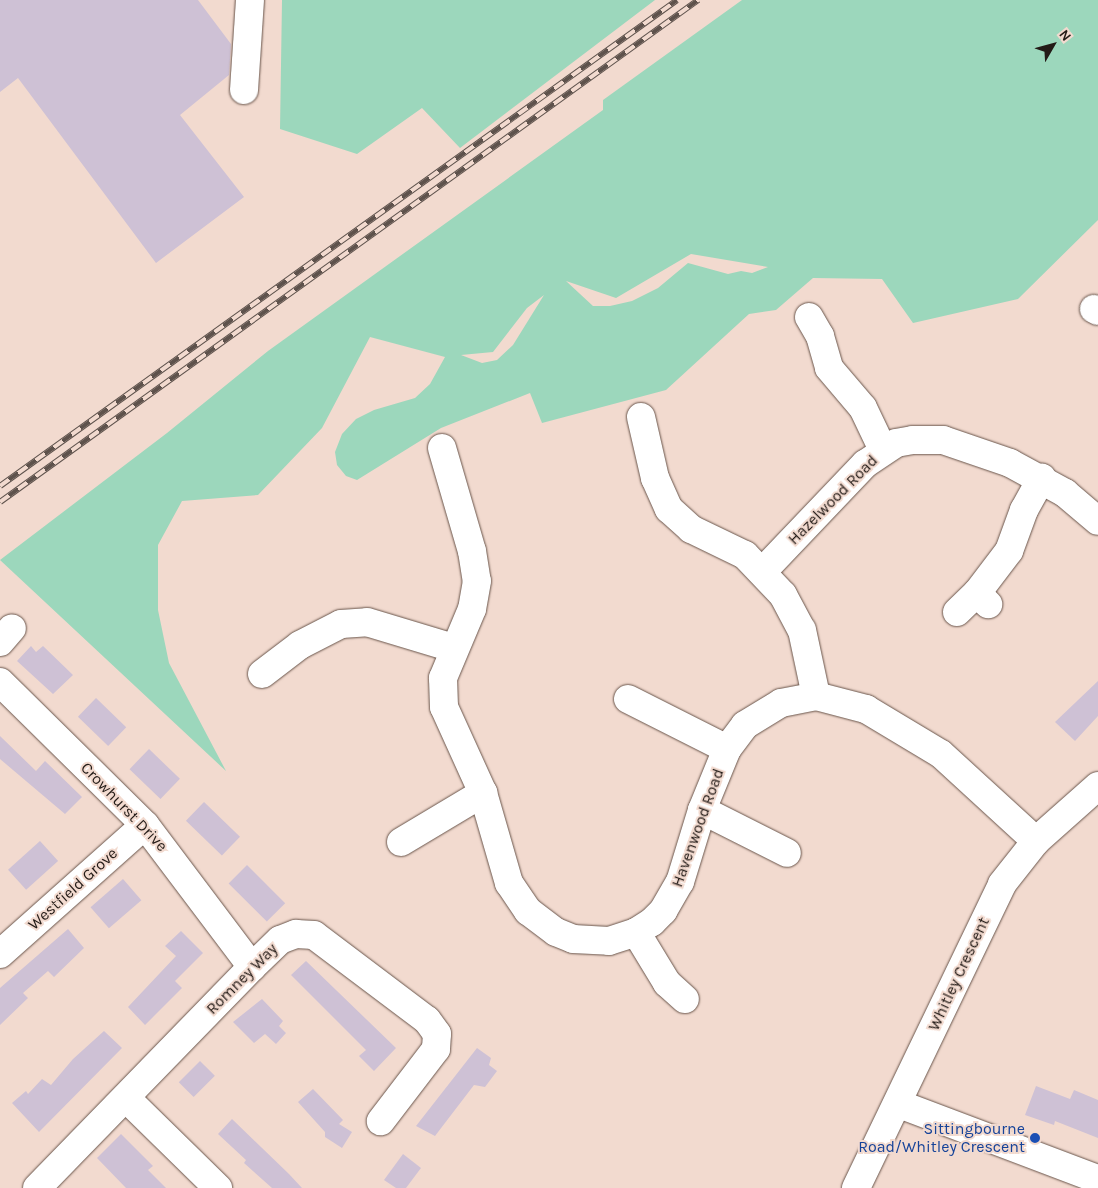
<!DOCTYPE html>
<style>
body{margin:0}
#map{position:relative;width:1098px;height:1188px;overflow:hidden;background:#f2dacf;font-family:Karla,sans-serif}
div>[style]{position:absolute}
.green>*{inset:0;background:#9cd7bc}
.building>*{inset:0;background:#cec1d5;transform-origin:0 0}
.roads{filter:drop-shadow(0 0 1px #69554b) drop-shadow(0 0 1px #69554b)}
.minor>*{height:28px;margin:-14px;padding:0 14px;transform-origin:14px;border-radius:14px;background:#fff}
.rail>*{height:5.5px;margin-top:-2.75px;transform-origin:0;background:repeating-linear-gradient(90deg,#f2dacf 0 11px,#5e524c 0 22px);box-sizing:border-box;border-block:1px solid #5e524c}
.dots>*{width:14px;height:14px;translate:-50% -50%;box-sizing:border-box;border:2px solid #f2dacf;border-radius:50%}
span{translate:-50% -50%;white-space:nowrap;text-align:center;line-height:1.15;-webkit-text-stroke:4px #f2dacf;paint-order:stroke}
.street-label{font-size:16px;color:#231b17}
.transit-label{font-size:16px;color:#164399}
.right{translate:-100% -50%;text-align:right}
.north{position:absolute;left:1028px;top:20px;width:50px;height:50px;-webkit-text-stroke:4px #f2dacf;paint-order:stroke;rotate:52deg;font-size:14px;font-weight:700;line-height:20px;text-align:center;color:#231b17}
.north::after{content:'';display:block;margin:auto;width:18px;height:22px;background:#231b17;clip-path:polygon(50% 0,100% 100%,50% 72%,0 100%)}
</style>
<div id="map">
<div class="green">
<div style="clip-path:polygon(282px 0,655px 0,460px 148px,422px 108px,357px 154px,280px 129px)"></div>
<div style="clip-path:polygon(evenodd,742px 0,1098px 0,1098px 220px,1018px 299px,913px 323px,882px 279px,813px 278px,776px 310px,749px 314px,666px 390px,542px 423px,530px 393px,441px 428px,357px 480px,346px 476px,337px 465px,335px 452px,342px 434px,356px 419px,374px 410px,415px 398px,430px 384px,445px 357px,370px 337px,322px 428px,258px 495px,182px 501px,158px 545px,158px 610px,169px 663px,226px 771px,0 560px,167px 433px,268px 351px,603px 110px,603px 100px,742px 0,691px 254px,768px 267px,752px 273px,741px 271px,728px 274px,688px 263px,658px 288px,632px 301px,610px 306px,593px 306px,566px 281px,616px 298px,691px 254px,742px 0,544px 295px,513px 345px,497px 360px,482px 363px,461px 355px,493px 352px,527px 308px,544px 295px)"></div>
</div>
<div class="building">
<div style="clip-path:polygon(0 0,198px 0,231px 44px,229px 75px,180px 115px,244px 197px,156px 263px,18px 78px,0 92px)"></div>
<div style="clip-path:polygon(31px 646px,36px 652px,43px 646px,73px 675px,53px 694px,17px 661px)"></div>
<div style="clip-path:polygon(1098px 681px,1098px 716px,1075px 741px,1055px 722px)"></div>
<div style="left:96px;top:698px;width:42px;height:26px;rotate:44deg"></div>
<div style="clip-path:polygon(0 736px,36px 771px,45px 761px,82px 797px,65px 814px,0 759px)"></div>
<div style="left:149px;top:749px;width:43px;height:28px;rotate:44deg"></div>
<div style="left:204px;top:802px;width:50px;height:26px;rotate:44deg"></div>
<div style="left:40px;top:841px;width:27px;height:43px;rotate:48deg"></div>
<div style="left:247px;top:865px;width:54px;height:26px;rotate:45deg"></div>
<div style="left:123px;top:879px;width:28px;height:43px;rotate:49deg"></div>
<div style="clip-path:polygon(68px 929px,84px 948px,54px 977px,48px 971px,23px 993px,28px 998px,0 1025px,0 988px)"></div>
<div style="clip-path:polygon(181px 931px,203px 953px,175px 981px,182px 988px,145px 1025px,128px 1007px,176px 956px,165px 946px)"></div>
<div style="clip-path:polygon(306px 961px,396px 1048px,374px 1071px,359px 1056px,366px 1050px,291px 975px)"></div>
<div style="clip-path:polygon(262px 999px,283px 1021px,279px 1026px,286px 1033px,276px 1044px,265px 1034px,254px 1043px,233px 1022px)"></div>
<div style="clip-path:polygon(104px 1031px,122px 1048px,39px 1132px,12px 1103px,26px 1091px,28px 1094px,42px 1079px,51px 1085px,73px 1059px)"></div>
<div style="clip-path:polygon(477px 1048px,491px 1058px,489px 1065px,497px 1071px,485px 1087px,474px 1085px,435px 1136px,416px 1126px)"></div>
<div style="left:200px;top:1061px;width:21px;height:30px;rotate:45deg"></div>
<div style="clip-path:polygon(1036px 1086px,1070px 1099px,1074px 1090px,1098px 1100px,1098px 1138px,1055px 1121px,1054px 1125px,1025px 1115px)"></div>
<div style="clip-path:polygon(313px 1089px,343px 1120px,339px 1124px,352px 1132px,342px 1148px,325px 1137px,325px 1132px,298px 1102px)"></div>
<div style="clip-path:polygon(232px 1119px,289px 1174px,302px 1188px,272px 1188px,244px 1163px,246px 1160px,218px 1134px)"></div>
<div style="clip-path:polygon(121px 1134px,153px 1166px,148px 1170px,166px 1188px,126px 1188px,97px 1158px)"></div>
<div style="clip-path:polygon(403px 1154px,421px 1168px,406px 1188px,396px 1188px,384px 1180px)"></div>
</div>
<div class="roads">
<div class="minor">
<div style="left:244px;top:90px;width:90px;rotate:-86.2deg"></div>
<div style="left:1094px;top:309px;width:4px;rotate:27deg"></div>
<div style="left:809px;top:317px;width:22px;rotate:60deg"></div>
<div style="left:820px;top:336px;width:33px;rotate:74deg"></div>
<div style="left:829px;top:368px;width:52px;rotate:49.6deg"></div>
<div style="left:863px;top:408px;width:47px;rotate:64.5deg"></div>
<div style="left:641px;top:417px;width:63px;rotate:77.1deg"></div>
<div style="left:655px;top:478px;width:34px;rotate:66deg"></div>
<div style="left:669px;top:509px;width:30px;rotate:42deg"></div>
<div style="left:691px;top:529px;width:60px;rotate:25.7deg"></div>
<div style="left:745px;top:555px;width:55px;rotate:46.5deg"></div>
<div style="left:783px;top:595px;width:40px;rotate:62deg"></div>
<div style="left:802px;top:630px;width:67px;rotate:78deg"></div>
<div style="left:442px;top:448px;width:107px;rotate:73.8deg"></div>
<div style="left:472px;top:551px;width:30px;rotate:81deg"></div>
<div style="left:477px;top:581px;width:28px;rotate:100deg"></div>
<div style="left:472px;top:609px;width:75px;rotate:112.8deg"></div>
<div style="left:443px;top:678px;width:29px;rotate:88deg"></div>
<div style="left:444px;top:707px;width:94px;rotate:65.6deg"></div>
<div style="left:483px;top:793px;width:94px;rotate:73.9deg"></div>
<div style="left:509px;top:883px;width:34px;rotate:56deg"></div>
<div style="left:528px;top:911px;width:35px;rotate:37deg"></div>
<div style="left:556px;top:932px;width:18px;rotate:22deg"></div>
<div style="left:573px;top:939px;width:36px;rotate:3deg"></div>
<div style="left:609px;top:941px;width:28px;rotate:-18deg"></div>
<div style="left:636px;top:932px;width:19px;rotate:-32deg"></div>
<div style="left:652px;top:922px;width:16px;rotate:-45deg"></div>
<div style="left:663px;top:911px;width:34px;rotate:-60deg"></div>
<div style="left:680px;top:882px;width:75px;rotate:-73deg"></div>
<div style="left:702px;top:810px;width:66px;rotate:-67.7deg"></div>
<div style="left:727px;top:749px;width:30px;rotate:-53deg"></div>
<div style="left:745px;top:725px;width:42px;rotate:-31.4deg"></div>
<div style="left:781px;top:703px;width:36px;rotate:-11deg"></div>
<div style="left:816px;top:696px;width:52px;rotate:14.6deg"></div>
<div style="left:866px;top:709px;width:87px;rotate:31deg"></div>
<div style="left:941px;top:754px;width:129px;rotate:42.5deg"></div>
<div style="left:763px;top:571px;width:148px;rotate:-46.4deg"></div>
<div style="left:865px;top:464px;width:37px;rotate:-34deg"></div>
<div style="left:896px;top:443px;width:17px;rotate:-10deg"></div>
<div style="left:913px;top:440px;width:30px"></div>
<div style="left:943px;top:440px;width:71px;rotate:18.9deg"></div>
<div style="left:1010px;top:463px;width:63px;rotate:28.6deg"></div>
<div style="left:1065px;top:493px;width:43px;rotate:40.3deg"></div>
<div style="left:977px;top:593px;width:53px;rotate:-52.7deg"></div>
<div style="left:1009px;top:551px;width:44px;rotate:-69.9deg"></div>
<div style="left:1024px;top:510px;width:37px;rotate:-61deg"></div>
<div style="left:957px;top:612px;width:28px;rotate:-44deg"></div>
<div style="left:977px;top:593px;width:16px;rotate:45deg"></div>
<div style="left:0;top:642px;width:18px;rotate:-49deg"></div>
<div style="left:262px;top:674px;width:48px;rotate:-37.3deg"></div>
<div style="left:300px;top:645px;width:46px;rotate:-27.1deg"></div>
<div style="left:341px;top:624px;width:26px;rotate:-4deg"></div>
<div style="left:367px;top:622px;width:90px;rotate:16.8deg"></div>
<div style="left:0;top:682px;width:204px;rotate:44.6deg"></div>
<div style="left:145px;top:825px;width:178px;rotate:53deg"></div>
<div style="left:628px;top:699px;width:111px;rotate:26.8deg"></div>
<div style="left:702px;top:810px;width:95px;rotate:26.8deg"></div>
<div style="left:401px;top:842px;width:96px;rotate:-30.9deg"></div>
<div style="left:636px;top:932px;width:60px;rotate:58.7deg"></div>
<div style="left:667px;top:983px;width:24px;rotate:42deg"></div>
<div style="left:0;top:954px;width:194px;rotate:-41.7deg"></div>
<div style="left:126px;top:1098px;width:129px;rotate:44.4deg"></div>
<div style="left:899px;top:1104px;width:213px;rotate:20.7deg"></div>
<div style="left:37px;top:1188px;width:308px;rotate:-45.8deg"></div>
<div style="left:252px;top:967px;width:39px;rotate:-44deg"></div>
<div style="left:280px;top:940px;width:17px;rotate:-21deg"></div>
<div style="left:296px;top:934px;width:18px;rotate:3deg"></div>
<div style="left:314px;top:935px;width:141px;rotate:37deg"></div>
<div style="left:427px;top:1020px;width:17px;rotate:54deg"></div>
<div style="left:437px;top:1034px;width:15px;rotate:94deg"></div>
<div style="left:436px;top:1049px;width:91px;rotate:127.4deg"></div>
<div style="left:856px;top:1188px;width:337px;rotate:-64.3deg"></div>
<div style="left:1002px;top:884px;width:55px;rotate:-51.7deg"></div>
<div style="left:1036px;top:841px;width:83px;rotate:-41.6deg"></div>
</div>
</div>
<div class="rail">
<div style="left:0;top:486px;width:833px;rotate:-35.67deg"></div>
<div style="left:0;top:502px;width:860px;rotate:-35.72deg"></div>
</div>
<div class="dots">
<div style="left:1035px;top:1138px;background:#1a4fb4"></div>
</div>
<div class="street-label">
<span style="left:833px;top:500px;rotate:-45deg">Hazelwood Road</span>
<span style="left:124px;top:807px;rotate:46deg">Crowhurst Drive</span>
<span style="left:698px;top:828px;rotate:-70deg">Havenwood Road</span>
<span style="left:73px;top:889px;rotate:-42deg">Westfield Grove</span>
<span style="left:959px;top:974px;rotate:-65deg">Whitley Crescent</span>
<span style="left:242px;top:979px;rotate:-45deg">Romney Way</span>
</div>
<div class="transit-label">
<span class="right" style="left:1025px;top:1138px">Sittingbourne<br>Road/Whitley Crescent</span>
</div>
<div class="north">N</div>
</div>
